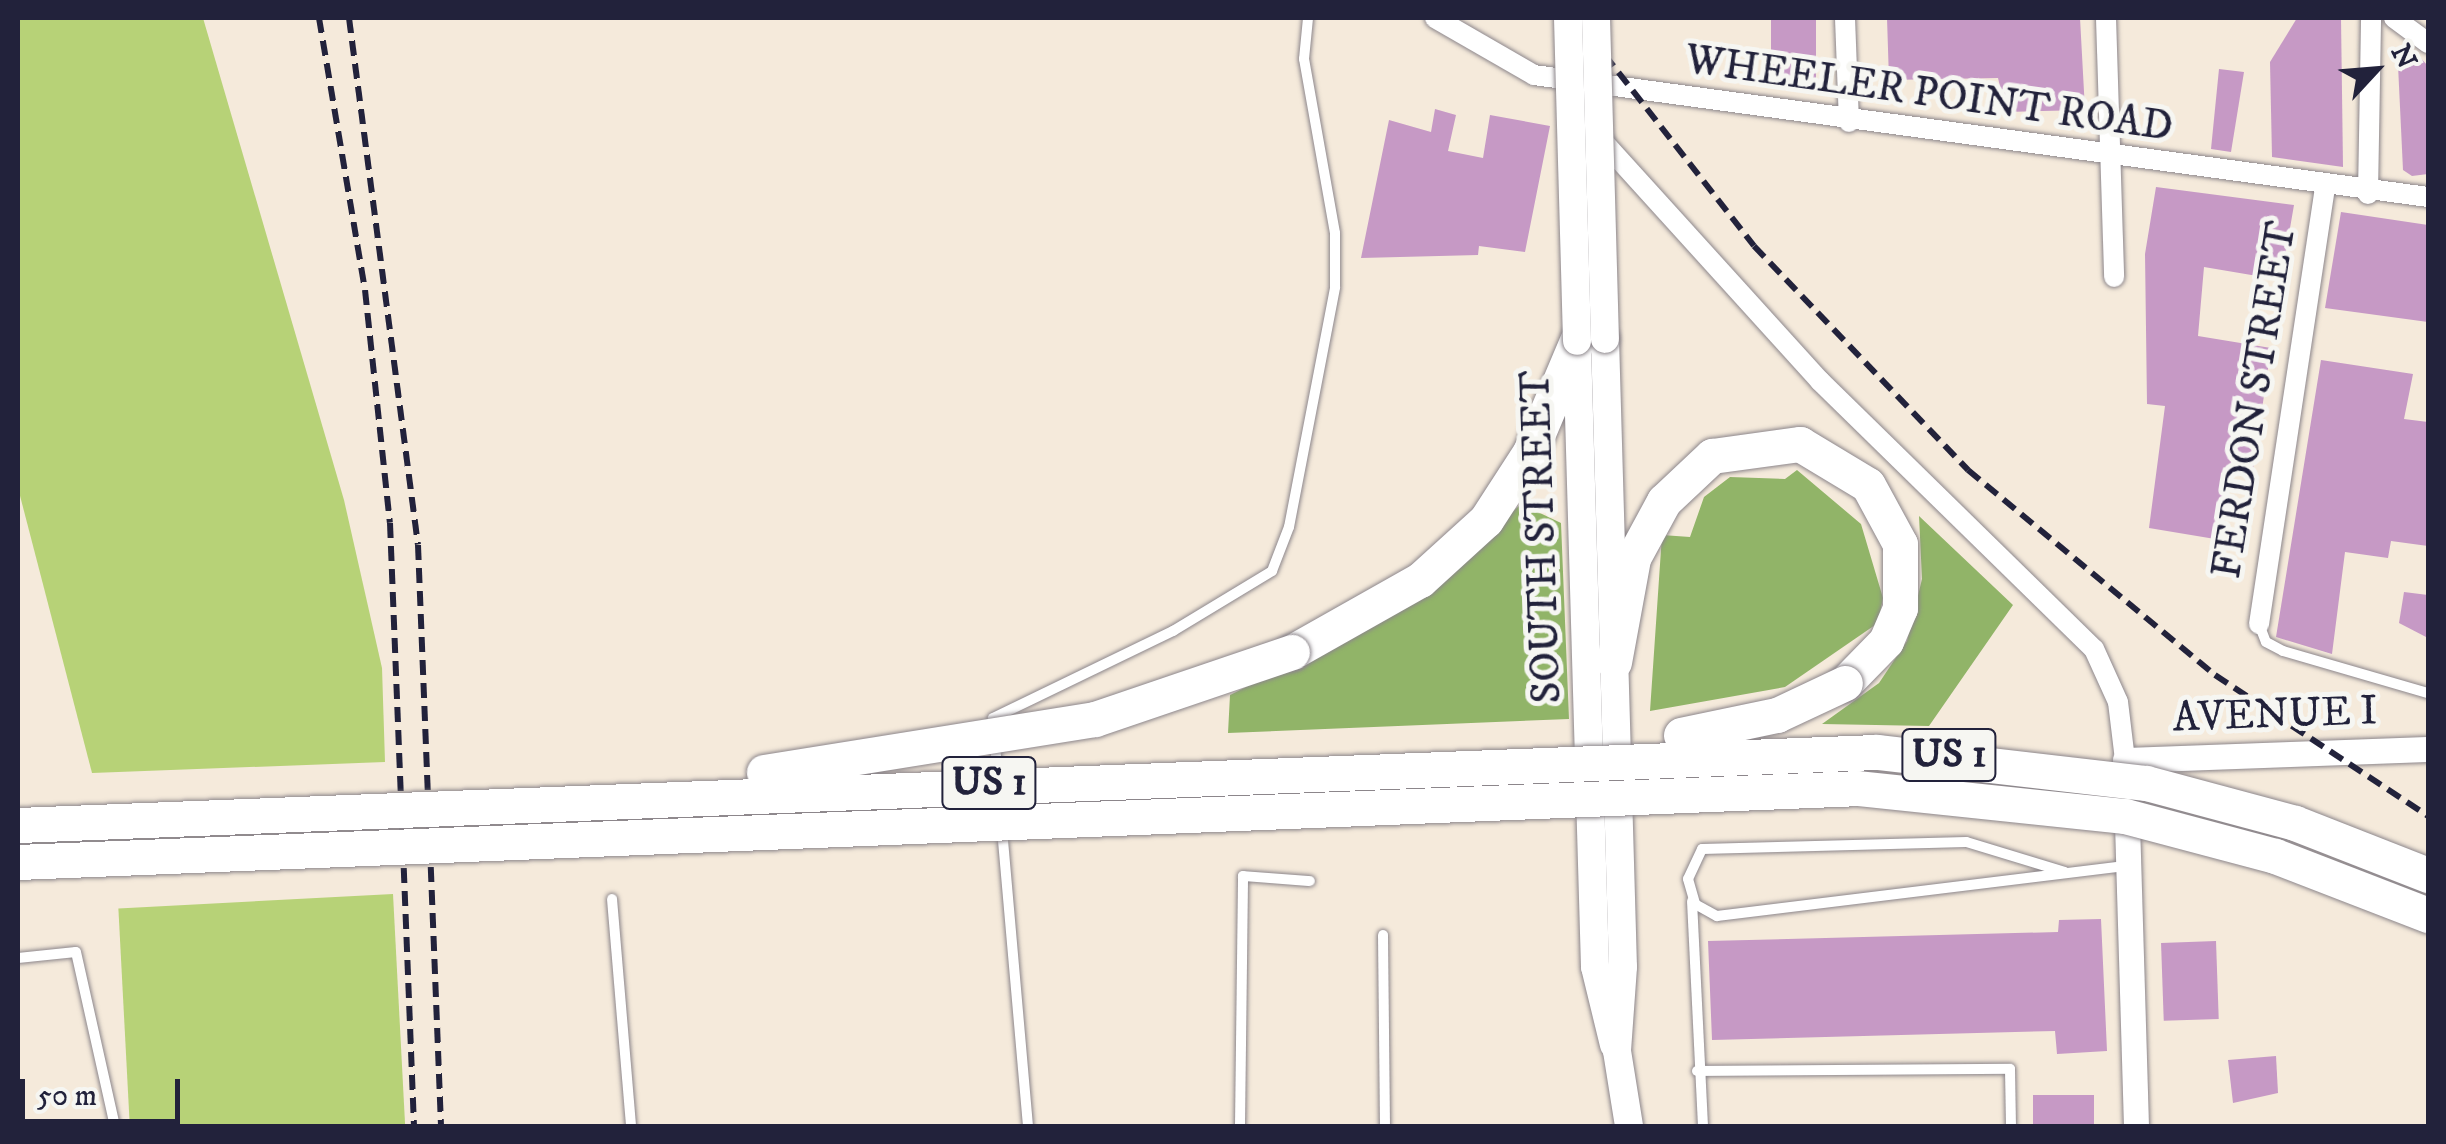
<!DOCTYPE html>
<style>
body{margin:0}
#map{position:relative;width:2446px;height:1144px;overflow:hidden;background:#f5eadb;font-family:"IM FELL DW Pica",serif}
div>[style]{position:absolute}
.green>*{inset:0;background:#b7d277;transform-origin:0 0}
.forest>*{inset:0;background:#91b468}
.building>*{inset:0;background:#c699c5;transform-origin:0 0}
.roads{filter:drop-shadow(0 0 2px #8c868b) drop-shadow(0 0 2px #8c868b)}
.service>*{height:10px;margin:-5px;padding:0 5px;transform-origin:5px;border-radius:5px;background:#fff}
.minor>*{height:20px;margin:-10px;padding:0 10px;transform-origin:10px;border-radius:10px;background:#fff}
.tertiary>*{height:25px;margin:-12.5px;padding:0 12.5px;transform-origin:12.5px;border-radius:12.5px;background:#fff}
.secondary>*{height:28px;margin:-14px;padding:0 14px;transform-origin:14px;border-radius:14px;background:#fff}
.motorway>*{height:35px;margin:-17.5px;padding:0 17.5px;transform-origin:17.5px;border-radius:17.5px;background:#fff}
.rail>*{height:6px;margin-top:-3px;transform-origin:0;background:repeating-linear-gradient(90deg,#22223b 0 15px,transparent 0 23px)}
.bridges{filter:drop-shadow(0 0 2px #8c868b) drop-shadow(0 0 2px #8c868b)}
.secondary-bridge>*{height:28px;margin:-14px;padding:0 14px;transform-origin:14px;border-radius:14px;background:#fff}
.motorway-bridge>*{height:35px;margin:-17.5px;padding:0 17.5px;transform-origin:17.5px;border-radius:17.5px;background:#fff}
span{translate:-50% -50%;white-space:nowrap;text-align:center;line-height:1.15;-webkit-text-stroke:10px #f6f6f2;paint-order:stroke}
.shield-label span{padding:2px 8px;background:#f6f6f2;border:2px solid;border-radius:8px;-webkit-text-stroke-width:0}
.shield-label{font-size:40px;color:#22223b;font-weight:700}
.street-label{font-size:42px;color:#22223b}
.frame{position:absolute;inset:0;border:20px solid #22223b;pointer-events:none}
.north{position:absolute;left:2326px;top:20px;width:100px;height:100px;-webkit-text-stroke:8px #f6f6f2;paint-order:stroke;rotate:64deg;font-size:28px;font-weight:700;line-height:40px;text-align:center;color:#22223b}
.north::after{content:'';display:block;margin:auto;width:35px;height:45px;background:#22223b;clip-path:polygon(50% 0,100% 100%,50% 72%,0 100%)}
.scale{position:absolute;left:20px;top:1079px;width:160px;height:45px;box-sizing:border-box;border:5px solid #22223b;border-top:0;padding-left:12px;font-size:30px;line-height:35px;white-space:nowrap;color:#22223b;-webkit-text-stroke:8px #f6f6f2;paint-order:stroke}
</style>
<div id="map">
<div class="green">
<div style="clip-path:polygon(18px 18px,203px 18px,344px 500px,382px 668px,385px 762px,92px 773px,18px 488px)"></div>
<div style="left:393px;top:894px;width:232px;height:275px;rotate:87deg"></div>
</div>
<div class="forest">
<div style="clip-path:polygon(1797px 470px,1861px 524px,1883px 598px,1878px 623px,1785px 687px,1650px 711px,1662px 535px,1690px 537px,1704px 497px,1730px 477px,1785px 479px)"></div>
<div style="clip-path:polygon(1521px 504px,1561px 523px,1569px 719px,1228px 733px,1230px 695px,1419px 600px)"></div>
<div style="clip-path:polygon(1919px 516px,2013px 605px,1929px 726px,1822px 724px,1879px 683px,1907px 641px,1922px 579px)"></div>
</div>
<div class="building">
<div style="left:1771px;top:18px;width:45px;height:68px"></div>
<div style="clip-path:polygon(1887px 18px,2080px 18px,2085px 110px,2006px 112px,1998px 78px,1889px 80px)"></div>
<div style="clip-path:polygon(2297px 18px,2341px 18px,2343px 167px,2272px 157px,2270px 62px)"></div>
<div style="clip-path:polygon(2416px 53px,2428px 66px,2428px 174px,2412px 176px,2403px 170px,2398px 65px,2399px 54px)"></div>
<div style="clip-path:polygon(2219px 69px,2244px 72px,2231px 152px,2211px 149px)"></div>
<div style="clip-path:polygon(1435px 109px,1456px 115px,1448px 151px,1483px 158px,1490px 115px,1550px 126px,1525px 252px,1479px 246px,1478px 255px,1361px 258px,1389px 120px,1431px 132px)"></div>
<div style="clip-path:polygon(2156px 187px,2294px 205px,2281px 280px,2204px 267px,2198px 336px,2271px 348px,2253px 470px,2233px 467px,2221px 540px,2149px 528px,2165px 406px,2147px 404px,2145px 254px)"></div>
<div style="clip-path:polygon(2341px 212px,2428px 225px,2428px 322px,2325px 308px)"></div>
<div style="clip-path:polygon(2321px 360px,2413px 374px,2404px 419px,2428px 422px,2428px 546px,2391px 541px,2388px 558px,2345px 552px,2332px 654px,2276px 637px)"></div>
<div style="clip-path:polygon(2404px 592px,2428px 595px,2428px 638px,2399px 623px)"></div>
<div style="clip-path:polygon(2101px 919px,2107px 1051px,2057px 1054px,2055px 1031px,1712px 1040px,1708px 941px,2058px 932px,2059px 920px)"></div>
<div style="left:2216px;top:941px;width:78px;height:55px;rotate:88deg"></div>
<div style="clip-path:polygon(2276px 1056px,2278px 1093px,2233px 1103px,2228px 1060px)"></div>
<div style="left:2094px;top:1095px;width:31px;height:61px;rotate:90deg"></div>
</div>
<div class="roads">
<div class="service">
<div style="left:2259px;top:624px;width:19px;rotate:69deg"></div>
<div style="left:2266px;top:642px;width:19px;rotate:28deg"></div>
<div style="left:2283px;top:651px;width:151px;rotate:16.2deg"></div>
<div style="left:998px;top:782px;width:64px;rotate:-94.5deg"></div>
<div style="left:993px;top:718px;width:200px;rotate:-25.8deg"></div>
<div style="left:1173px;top:631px;width:116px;rotate:-31.2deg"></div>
<div style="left:1272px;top:571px;width:47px;rotate:-68.9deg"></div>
<div style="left:1289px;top:527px;width:244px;rotate:-79.1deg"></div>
<div style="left:1335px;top:287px;width:54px;rotate:-90deg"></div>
<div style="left:1335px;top:233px;width:177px;rotate:-100.1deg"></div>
<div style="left:1304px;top:59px;width:41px;rotate:-84.4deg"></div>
<div style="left:1002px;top:829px;width:298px;rotate:85deg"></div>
<div style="left:2065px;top:872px;width:103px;rotate:-163.1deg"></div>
<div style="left:1966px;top:842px;width:264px;rotate:178.5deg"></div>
<div style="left:1702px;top:849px;width:33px;rotate:115deg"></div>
<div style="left:1688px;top:879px;width:26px;rotate:74deg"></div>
<div style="left:1695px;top:904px;width:25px;rotate:29deg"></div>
<div style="left:1717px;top:916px;width:413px;rotate:-7deg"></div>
<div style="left:612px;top:899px;width:228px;rotate:85.2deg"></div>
<div style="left:1692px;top:901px;width:225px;rotate:87.2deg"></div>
<div style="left:1383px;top:935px;width:191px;rotate:89.4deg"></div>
<div style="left:18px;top:958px;width:58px;rotate:-5.9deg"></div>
<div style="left:76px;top:952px;width:178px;rotate:77.4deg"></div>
<div style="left:1697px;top:1071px;width:313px;rotate:-0.4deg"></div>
<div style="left:2010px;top:1069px;width:57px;rotate:89deg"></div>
<div style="left:1240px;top:1126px;width:250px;rotate:-89.3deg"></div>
<div style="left:1243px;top:876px;width:67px;rotate:4.3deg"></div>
</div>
<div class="minor">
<div style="left:1435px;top:18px;width:114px;rotate:29.9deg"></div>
<div style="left:1534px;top:75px;width:902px;rotate:7.77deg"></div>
<div style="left:1845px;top:18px;width:104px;rotate:87.8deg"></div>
<div style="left:2106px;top:18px;width:259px;rotate:88.2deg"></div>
<div style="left:2394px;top:18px;width:42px;rotate:36.3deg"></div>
<div style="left:1597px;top:135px;width:332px;rotate:47.8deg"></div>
<div style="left:1820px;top:381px;width:383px;rotate:44.4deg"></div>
<div style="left:2094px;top:649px;width:58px;rotate:65.6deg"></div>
<div style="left:2118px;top:702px;width:58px;rotate:83.1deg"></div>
<div style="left:2368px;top:194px;width:176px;rotate:-89deg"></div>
<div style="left:2259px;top:624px;width:441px;rotate:-81.4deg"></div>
</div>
<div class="tertiary">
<div style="left:2136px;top:1126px;width:366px;rotate:-91.7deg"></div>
<div style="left:2125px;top:760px;width:303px;rotate:-2.1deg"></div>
</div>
<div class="secondary">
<div style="left:1605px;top:339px;width:628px;rotate:88.36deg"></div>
<div style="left:1623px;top:967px;width:84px;rotate:94.1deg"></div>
<div style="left:1617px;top:1051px;width:76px;rotate:80.9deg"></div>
<div style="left:1577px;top:346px;width:621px;rotate:88.34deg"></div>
<div style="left:1595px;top:967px;width:80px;rotate:76.3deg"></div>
</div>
<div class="motorway">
<div style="left:1292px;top:652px;width:147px;rotate:-29.4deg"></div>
<div style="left:1420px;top:580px;width:89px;rotate:-42.3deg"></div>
<div style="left:1486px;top:520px;width:81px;rotate:-57.1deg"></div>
<div style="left:1530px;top:452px;width:121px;rotate:-67.1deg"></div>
<div style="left:1614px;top:662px;width:106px;rotate:-79.6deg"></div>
<div style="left:1633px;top:558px;width:65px;rotate:-61.5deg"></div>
<div style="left:1664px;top:501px;width:66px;rotate:-43.2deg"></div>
<div style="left:1712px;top:456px;width:89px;rotate:-7.8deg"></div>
<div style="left:1800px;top:444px;width:79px;rotate:31.1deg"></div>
<div style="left:1868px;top:485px;width:67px;rotate:61.5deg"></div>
<div style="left:1900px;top:544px;width:64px;rotate:90deg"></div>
<div style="left:1900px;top:608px;width:36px;rotate:113deg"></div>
<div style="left:1886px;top:641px;width:59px;rotate:134.3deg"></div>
</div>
</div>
<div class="rail">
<div style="left:319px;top:18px;width:276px;rotate:80.4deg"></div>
<div style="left:365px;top:290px;width:234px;rotate:83.9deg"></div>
<div style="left:390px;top:523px;width:603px;rotate:87.72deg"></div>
<div style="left:349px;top:18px;width:531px;rotate:82.54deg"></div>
<div style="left:418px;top:545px;width:581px;rotate:87.73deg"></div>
<div style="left:1576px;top:18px;width:289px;rotate:52deg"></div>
<div style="left:1754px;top:246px;width:310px;rotate:46.3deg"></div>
<div style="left:1968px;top:470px;width:321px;rotate:39.7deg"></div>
<div style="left:2215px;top:675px;width:255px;rotate:33.5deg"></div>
</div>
<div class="bridges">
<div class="secondary-bridge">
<div style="left:1568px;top:18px;width:323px;rotate:88.4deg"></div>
<div style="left:1596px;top:18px;width:321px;rotate:88.4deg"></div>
</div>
<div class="motorway-bridge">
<div style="left:1681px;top:735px;width:98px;rotate:-11.8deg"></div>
<div style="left:1777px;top:715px;width:75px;rotate:-25.2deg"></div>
<div style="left:764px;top:772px;width:335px;rotate:-9.1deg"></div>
<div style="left:1095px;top:719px;width:208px;rotate:-18.8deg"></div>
<div style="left:18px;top:825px;width:1860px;rotate:-2.25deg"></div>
<div style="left:1877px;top:752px;width:271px;rotate:6.6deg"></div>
<div style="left:2146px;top:783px;width:154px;rotate:15deg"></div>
<div style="left:2295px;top:823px;width:143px;rotate:21.4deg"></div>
<div style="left:18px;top:862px;width:1840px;rotate:-2.3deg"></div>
<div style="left:1857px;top:788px;width:269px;rotate:6deg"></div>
<div style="left:2125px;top:816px;width:155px;rotate:14.9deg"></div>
<div style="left:2275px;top:856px;width:164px;rotate:21.1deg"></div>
</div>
</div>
<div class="shield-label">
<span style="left:1949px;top:755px">US 1</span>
<span style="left:989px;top:783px">US 1</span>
</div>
<div class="street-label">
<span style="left:1929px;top:94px;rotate:8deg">WHEELER POINT ROAD</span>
<span style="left:2255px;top:400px;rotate:-81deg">FERDON STREET</span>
<span style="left:1542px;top:537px;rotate:-92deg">SOUTH STREET</span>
<span style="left:2275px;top:715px;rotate:-2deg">AVENUE I</span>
</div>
<div class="frame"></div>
<div class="north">N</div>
<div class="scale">50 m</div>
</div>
